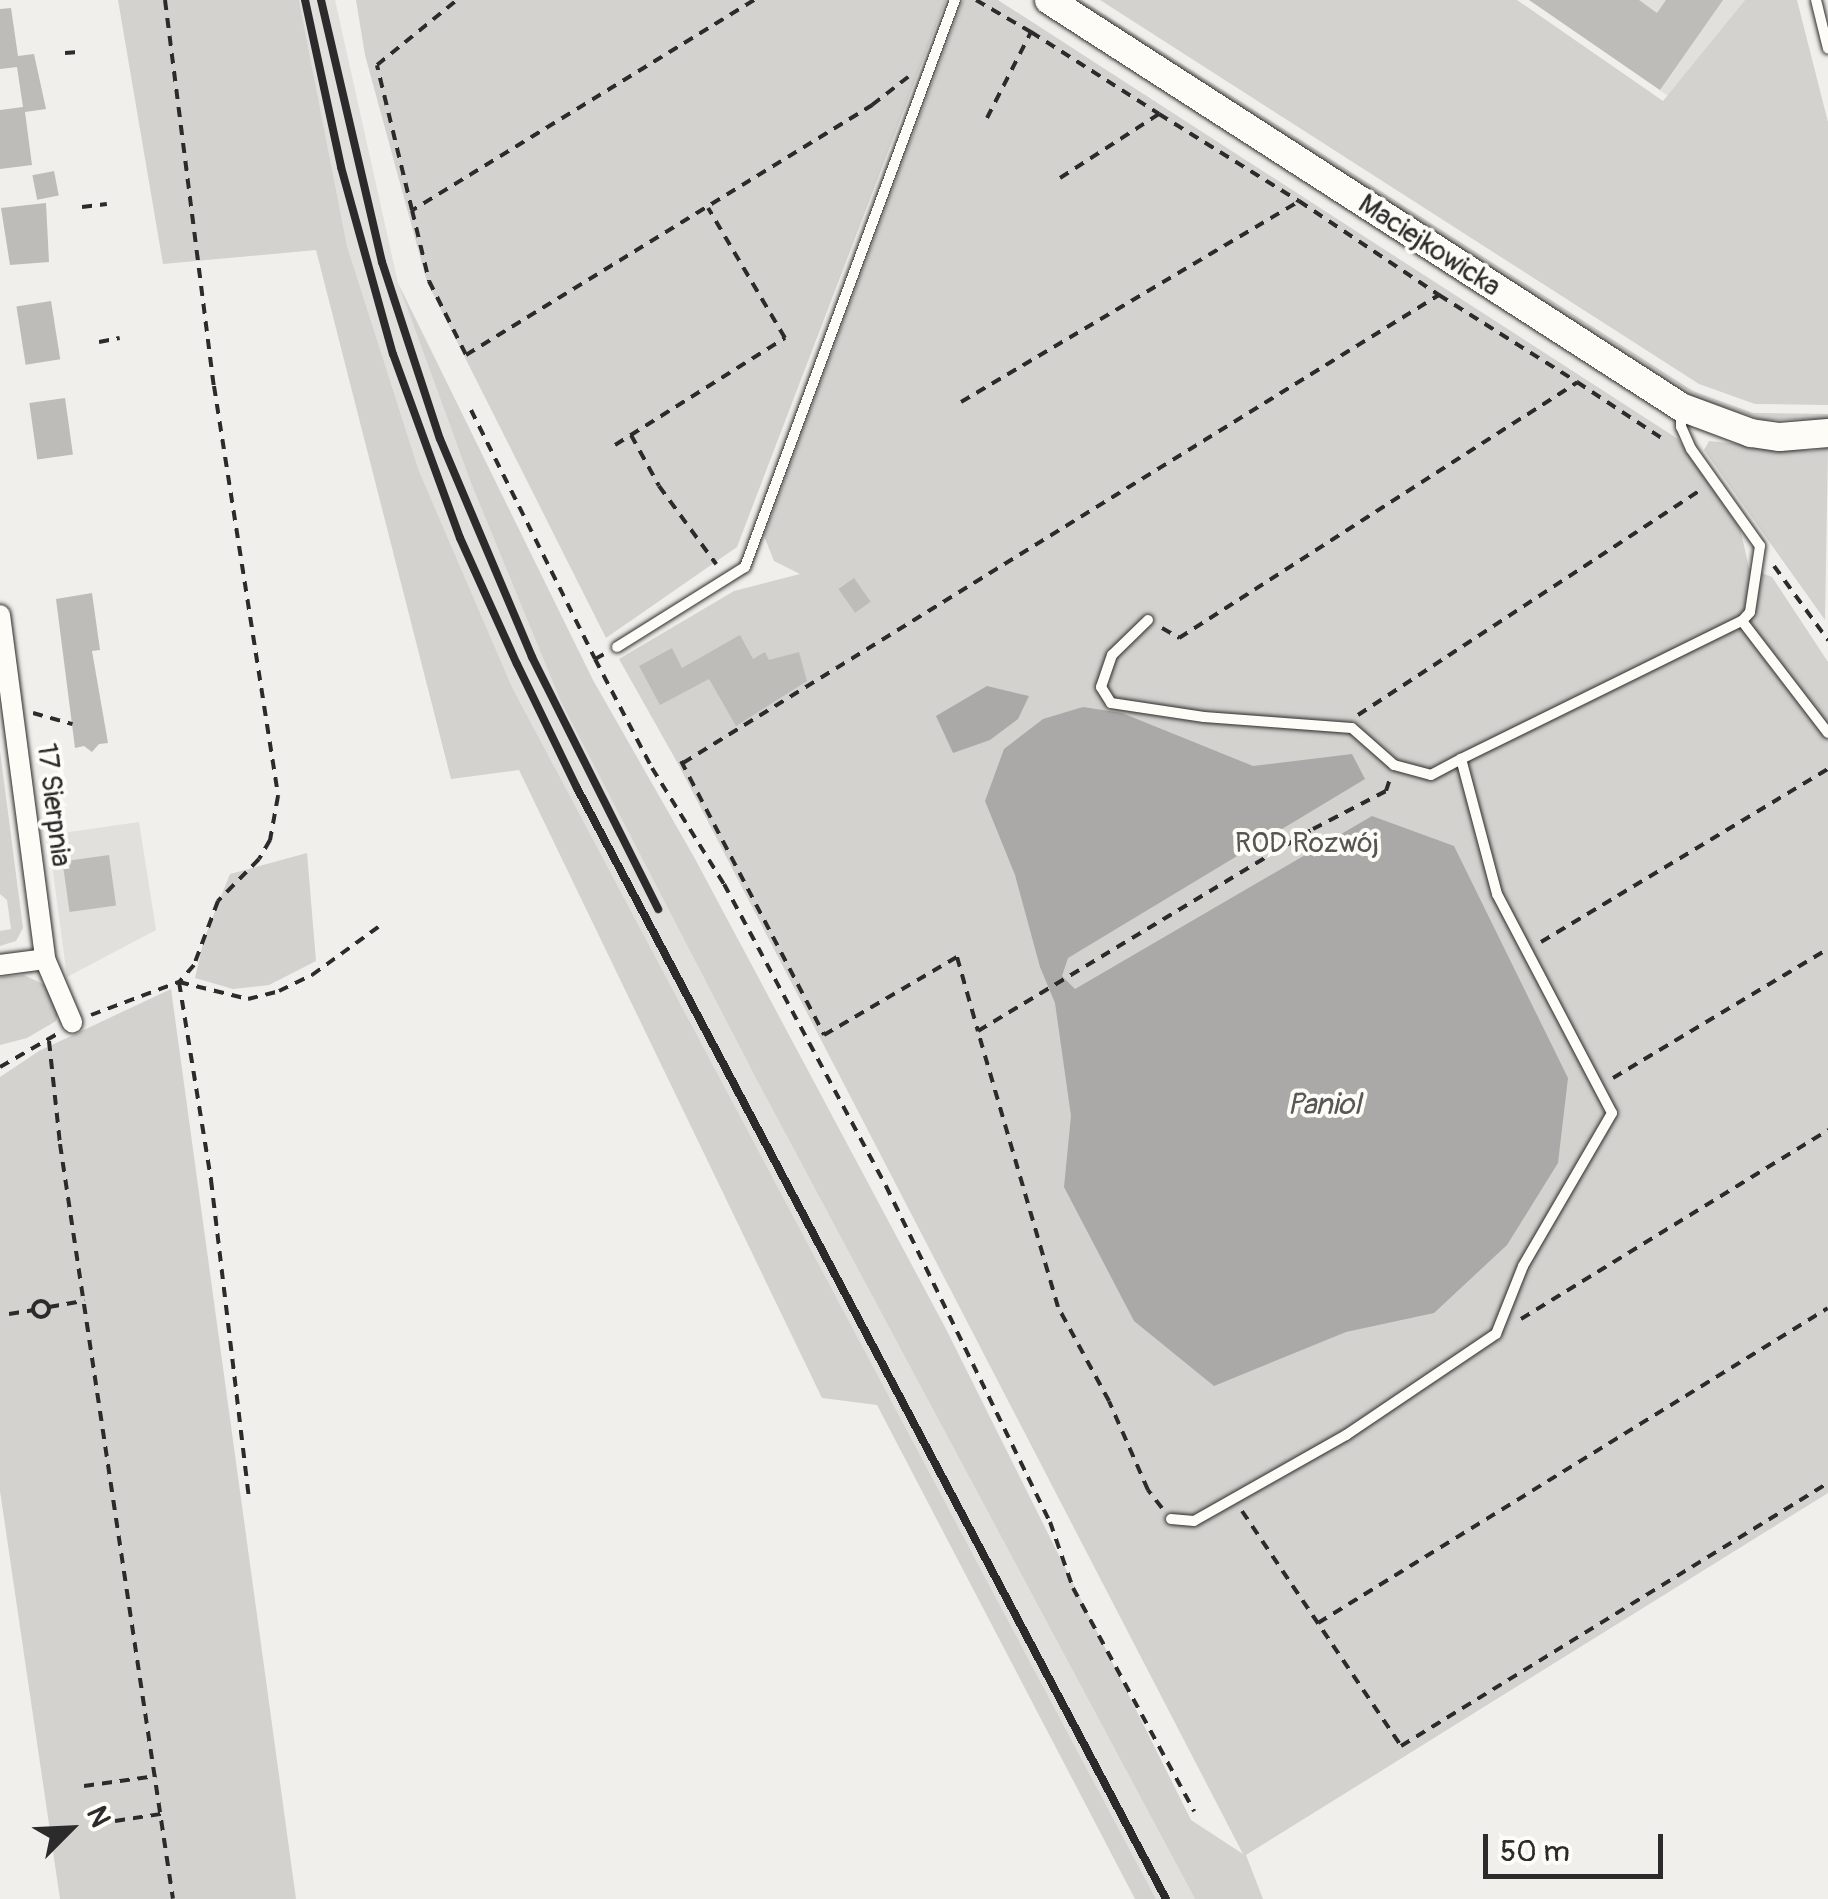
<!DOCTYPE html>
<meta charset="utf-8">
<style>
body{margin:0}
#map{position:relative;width:1828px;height:1899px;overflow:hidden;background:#f0efeb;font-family:Pangolin,sans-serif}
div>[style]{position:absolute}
.built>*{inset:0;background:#e1e0dc}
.green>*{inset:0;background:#d3d2cf}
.water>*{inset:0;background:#aaa9a7}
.building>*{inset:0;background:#bdbcb8;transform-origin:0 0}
.path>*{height:4px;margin-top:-2px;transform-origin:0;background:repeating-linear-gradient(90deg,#2b2b2b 0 10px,transparent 0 18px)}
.path>.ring{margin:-2px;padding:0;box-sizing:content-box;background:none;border:4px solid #2b2b2b;border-radius:50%}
.roads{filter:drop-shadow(0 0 2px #2b2b2b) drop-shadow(0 0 2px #2b2b2b)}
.lane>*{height:10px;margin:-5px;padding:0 5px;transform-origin:5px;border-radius:5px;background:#fdfcf7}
.street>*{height:20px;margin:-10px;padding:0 10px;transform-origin:10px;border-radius:10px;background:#fdfcf7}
.secondary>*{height:28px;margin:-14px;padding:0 14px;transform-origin:14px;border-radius:14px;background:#fdfcf7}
.rail>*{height:8px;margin:-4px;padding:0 4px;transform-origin:4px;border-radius:4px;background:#2b2b2b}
span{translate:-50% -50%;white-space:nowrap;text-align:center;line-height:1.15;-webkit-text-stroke:8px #fdfcf7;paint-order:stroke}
.street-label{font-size:28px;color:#2b2b2b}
.park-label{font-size:28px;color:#555554}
.water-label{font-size:30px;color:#575756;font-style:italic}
.north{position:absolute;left:20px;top:1779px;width:100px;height:100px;-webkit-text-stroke:8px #fdfcf7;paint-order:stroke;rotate:66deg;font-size:28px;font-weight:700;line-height:40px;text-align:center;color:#2b2b2b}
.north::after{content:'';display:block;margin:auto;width:35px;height:45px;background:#2b2b2b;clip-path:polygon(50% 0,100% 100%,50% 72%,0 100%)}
.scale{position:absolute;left:1483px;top:1834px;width:180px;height:45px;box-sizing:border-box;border:5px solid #2b2b2b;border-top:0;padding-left:12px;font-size:30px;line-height:35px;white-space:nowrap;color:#2b2b2b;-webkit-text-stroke:8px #fdfcf7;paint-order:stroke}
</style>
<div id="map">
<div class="built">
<div style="clip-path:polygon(299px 0,335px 0,398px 283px,471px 483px,561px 702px,761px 1088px,1195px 1899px,1156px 1899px,512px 687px,419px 471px,347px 246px)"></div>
<div style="clip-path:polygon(1530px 0,1745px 0,1668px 96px)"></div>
<div style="clip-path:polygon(139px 822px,156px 930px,67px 977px,48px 835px)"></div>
</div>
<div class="green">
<div style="clip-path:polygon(118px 0,299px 0,347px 246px,419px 471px,512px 687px,1156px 1899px,1135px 1899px,877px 1405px,822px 1398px,519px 770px,451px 779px,316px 250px,163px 264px)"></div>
<div style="clip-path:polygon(356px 0,946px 0,737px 547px,606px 638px,427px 282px,365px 55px)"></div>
<div style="clip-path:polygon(963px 0,998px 0,1678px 439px,1740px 528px,1749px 568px,1772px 577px,1828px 662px,1828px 1493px,1246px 1855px,1263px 1899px,1195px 1899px,761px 1088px,561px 702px,471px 483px,398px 283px,593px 680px,694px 857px,946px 1329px,1191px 1820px,1243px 1854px,677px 762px,619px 659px,734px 591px,800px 574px,774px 561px,764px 536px)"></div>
<div style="clip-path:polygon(1073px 0,1082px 0,1693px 391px,1753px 413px,1828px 414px,1828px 419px,1763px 420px,1691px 396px)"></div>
<div style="clip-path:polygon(1100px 0,1517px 0,1663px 101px,1745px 0,1797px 0,1828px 122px,1828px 405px,1755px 404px,1699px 384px)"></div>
<div style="clip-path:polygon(1709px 441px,1812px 451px,1828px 447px,1825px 620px,1704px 450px)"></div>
<div style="clip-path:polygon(0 751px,23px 928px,16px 941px,0 946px,0 931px,11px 929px,7px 900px,0 894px)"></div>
<div style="clip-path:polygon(307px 853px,316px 961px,269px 985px,233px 989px,195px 978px,204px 939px,230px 874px)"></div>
<div style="clip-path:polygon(24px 975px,47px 986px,58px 1011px,56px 1021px,27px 1038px,0 1045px,0 977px)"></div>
<div style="clip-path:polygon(171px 989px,296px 1899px,60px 1899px,0 1491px,0 1077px,39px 1051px)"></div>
</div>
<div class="water">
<div style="clip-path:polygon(987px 686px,1029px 696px,1018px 719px,990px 740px,953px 753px,936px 716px)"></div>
<div style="clip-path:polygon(1083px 707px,1122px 713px,1253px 766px,1352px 754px,1365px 779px,1068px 958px,1062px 976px,1075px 989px,1372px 816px,1454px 846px,1568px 1078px,1558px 1163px,1507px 1245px,1434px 1313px,1346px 1332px,1214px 1386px,1134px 1321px,1064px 1187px,1071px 1116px,1055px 1003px,1040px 967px,1015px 875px,985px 801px,1004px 749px,1043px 719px)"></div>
</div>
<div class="building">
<div style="clip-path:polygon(1529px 0,1639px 0,1657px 13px,1666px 0,1723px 0,1660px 90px)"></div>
<div style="clip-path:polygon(11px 8px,18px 56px,34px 54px,46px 109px,25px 112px,32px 165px,0 169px,0 110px,23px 107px,17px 67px,0 69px,0 9px)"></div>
<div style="left:54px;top:171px;width:25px;height:22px;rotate:79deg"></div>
<div style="clip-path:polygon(46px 203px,49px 262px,10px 265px,1px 208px)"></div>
<div style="left:51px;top:301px;width:59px;height:35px;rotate:81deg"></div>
<div style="left:65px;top:398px;width:57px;height:36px;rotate:82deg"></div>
<div style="left:854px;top:578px;width:29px;height:19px;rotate:55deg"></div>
<div style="clip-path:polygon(92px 593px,100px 650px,92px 651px,108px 743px,99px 744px,92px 752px,84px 746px,75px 748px,56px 599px)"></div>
<div style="clip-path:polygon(740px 635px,753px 659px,765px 652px,769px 660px,799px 652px,807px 681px,736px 726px,709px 679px,660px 705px,639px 666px,672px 648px,682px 668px)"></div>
<div style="left:109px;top:855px;width:51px;height:47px;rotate:82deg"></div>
</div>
<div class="path">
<div style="left:165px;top:0;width:389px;rotate:82.8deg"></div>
<div style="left:214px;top:386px;width:415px;rotate:81.1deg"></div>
<div style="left:278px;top:796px;width:45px;rotate:100.3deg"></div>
<div style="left:270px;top:840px;width:22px;rotate:120deg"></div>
<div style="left:259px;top:859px;width:59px;rotate:134.3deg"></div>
<div style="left:218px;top:901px;width:68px;rotate:110.6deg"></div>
<div style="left:194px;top:965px;width:23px;rotate:131deg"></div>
<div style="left:179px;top:982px;width:201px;rotate:80.8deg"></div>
<div style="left:211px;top:1180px;width:320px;rotate:83.2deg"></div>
<div style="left:754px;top:0;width:401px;rotate:148.4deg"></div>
<div style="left:412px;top:210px;width:73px;rotate:76.5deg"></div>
<div style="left:429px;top:281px;width:83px;rotate:63.4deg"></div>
<div style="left:466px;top:355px;width:477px;rotate:-31.6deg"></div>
<div style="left:872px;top:105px;width:46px;rotate:-37.9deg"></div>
<div style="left:976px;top:0;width:64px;rotate:30.2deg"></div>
<div style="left:65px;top:53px;width:14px;rotate:-4deg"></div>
<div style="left:987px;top:118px;width:97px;rotate:-62.9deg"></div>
<div style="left:1031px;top:32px;width:152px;rotate:32.6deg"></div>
<div style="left:1060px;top:178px;width:118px;rotate:-32.9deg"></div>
<div style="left:1159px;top:114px;width:165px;rotate:31.9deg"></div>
<div style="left:82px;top:207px;width:25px;rotate:-7deg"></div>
<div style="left:412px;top:210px;width:149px;rotate:-103.6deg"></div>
<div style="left:377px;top:65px;width:103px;rotate:-39.1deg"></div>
<div style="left:99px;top:342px;width:21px;rotate:-11deg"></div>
<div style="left:961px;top:402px;width:393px;rotate:-30.7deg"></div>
<div style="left:1299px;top:201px;width:169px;rotate:33.9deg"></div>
<div style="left:471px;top:410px;width:278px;rotate:63.5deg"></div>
<div style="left:595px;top:659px;width:10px;rotate:-29deg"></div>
<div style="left:631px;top:435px;width:58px;rotate:61.2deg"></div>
<div style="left:659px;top:486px;width:97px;rotate:53.8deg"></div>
<div style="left:615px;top:445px;width:201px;rotate:-32.2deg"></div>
<div style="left:785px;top:338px;width:151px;rotate:-120.6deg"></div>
<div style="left:1774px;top:566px;width:92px;rotate:53.9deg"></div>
<div style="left:1162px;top:628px;width:20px;rotate:30deg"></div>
<div style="left:1179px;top:638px;width:473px;rotate:-32.7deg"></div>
<div style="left:1577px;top:382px;width:107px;rotate:33.5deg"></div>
<div style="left:595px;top:659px;width:123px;rotate:62.4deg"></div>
<div style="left:652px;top:768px;width:137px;rotate:58.2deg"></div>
<div style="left:724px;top:884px;width:343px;rotate:61.8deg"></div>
<div style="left:886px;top:1186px;width:374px;rotate:64deg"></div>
<div style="left:1050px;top:1522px;width:70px;rotate:70.8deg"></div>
<div style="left:1073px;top:1588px;width:254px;rotate:61.5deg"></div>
<div style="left:33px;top:713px;width:41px;rotate:15.8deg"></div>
<div style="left:1358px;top:715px;width:410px;rotate:-33.3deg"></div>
<div style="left:681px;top:761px;width:309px;rotate:62.4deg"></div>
<div style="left:824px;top:1035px;width:154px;rotate:-30.4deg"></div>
<div style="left:957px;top:957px;width:77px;rotate:74.2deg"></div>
<div style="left:683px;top:763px;width:889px;rotate:-31.76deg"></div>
<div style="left:1439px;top:295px;width:163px;rotate:32.2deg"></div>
<div style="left:1541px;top:942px;width:335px;rotate:-31.1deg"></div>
<div style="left:91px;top:1015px;width:94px;rotate:-20.6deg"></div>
<div style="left:179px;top:982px;width:71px;rotate:13.8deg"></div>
<div style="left:248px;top:999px;width:32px;rotate:-14deg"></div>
<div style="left:279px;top:991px;width:37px;rotate:-26deg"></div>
<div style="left:312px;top:975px;width:82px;rotate:-36deg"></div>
<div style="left:49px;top:1041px;width:104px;rotate:83.9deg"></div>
<div style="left:60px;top:1144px;width:763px;rotate:81.49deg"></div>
<div style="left:0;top:1067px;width:66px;rotate:-30.1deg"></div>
<div style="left:1613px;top:1078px;width:251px;rotate:-31deg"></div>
<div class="ring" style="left:33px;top:1301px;width:12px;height:12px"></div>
<div style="left:49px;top:1307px;width:36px;rotate:-10deg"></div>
<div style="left:9px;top:1314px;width:24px;rotate:-9deg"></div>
<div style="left:1521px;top:1319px;width:361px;rotate:-31.6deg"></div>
<div style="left:1162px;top:1508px;width:23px;rotate:-128deg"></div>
<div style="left:1148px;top:1490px;width:97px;rotate:-113.7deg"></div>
<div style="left:1109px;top:1401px;width:107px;rotate:-118.5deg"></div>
<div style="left:1058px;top:1307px;width:287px;rotate:-106.2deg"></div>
<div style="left:978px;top:1031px;width:391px;rotate:-31.1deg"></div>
<div style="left:1313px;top:829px;width:82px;rotate:-27.5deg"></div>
<div style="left:1386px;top:791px;width:13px;rotate:-72deg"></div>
<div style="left:1242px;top:1511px;width:284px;rotate:55.9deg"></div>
<div style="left:1401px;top:1746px;width:501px;rotate:-31.63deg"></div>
<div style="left:1318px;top:1623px;width:599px;rotate:-31.7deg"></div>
<div style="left:84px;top:1786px;width:73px;rotate:-7.9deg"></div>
<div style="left:115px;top:1821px;width:47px;rotate:-8.7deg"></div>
</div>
<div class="roads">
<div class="lane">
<div style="left:1816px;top:0;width:50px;rotate:76.2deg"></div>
<div style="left:1148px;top:620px;width:50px;rotate:135.8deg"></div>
<div style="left:1112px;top:655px;width:34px;rotate:109deg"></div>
<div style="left:1101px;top:687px;width:19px;rotate:58deg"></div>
<div style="left:1111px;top:703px;width:94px;rotate:8.6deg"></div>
<div style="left:1204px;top:717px;width:148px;rotate:4.3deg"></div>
<div style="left:1352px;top:728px;width:56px;rotate:41.4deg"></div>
<div style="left:1394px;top:765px;width:38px;rotate:15deg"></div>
<div style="left:1431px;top:775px;width:34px;rotate:-28deg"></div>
<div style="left:1742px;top:621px;width:141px;rotate:52.5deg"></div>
<div style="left:617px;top:647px;width:151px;rotate:-32deg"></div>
<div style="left:745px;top:567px;width:605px;rotate:-69.68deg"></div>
<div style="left:1171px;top:1519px;width:23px;rotate:5deg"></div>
<div style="left:1194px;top:1521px;width:175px;rotate:-29.5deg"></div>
<div style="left:1346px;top:1435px;width:181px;rotate:-34deg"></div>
<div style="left:1496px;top:1334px;width:73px;rotate:-68.3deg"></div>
<div style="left:1523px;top:1266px;width:177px;rotate:-59.8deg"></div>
<div style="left:1612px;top:1113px;width:247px;rotate:-117.7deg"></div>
<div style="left:1497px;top:894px;width:140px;rotate:-104.9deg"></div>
<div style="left:1461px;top:759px;width:313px;rotate:-26.2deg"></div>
<div style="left:1742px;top:621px;width:12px;rotate:-48deg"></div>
<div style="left:1750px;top:612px;width:67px;rotate:-81.4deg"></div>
<div style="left:1760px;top:546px;width:119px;rotate:-125.4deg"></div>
<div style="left:1691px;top:449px;width:24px;rotate:-114deg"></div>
<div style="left:1681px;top:427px;width:19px;rotate:-90deg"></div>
</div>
<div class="street">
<div style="left:0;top:615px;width:347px;rotate:82.5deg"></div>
<div style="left:45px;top:959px;width:69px;rotate:66.8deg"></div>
<div style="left:0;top:965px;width:45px;rotate:-7.6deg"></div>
</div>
<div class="secondary">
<div style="left:1049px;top:0;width:752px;rotate:32.78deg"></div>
<div style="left:1681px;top:407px;width:75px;rotate:20.4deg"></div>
<div style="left:1751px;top:433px;width:29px;rotate:8deg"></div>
<div style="left:1780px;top:437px;width:48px;rotate:-4.8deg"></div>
</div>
</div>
<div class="rail">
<div style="left:305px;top:0;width:171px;rotate:77.8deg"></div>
<div style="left:341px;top:167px;width:194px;rotate:74.5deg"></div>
<div style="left:393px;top:354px;width:196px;rotate:70deg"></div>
<div style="left:460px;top:538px;width:138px;rotate:65.7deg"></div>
<div style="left:517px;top:664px;width:138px;rotate:64.2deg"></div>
<div style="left:577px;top:788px;width:1257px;rotate:62.07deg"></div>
<div style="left:321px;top:0;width:269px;rotate:76.9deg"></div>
<div style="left:382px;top:262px;width:186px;rotate:71.9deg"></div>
<div style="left:440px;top:439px;width:237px;rotate:67.1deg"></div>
<div style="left:532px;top:657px;width:282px;rotate:63.4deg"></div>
</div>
<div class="street-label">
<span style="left:1429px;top:246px;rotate:33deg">Maciejkowicka</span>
<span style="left:53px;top:805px;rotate:83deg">17 Sierpnia</span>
</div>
<div class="park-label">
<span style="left:1307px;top:844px">ROD Rozwój</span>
</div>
<div class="water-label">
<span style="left:1324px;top:1105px">Paniol</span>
</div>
<div class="north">N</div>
<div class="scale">50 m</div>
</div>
